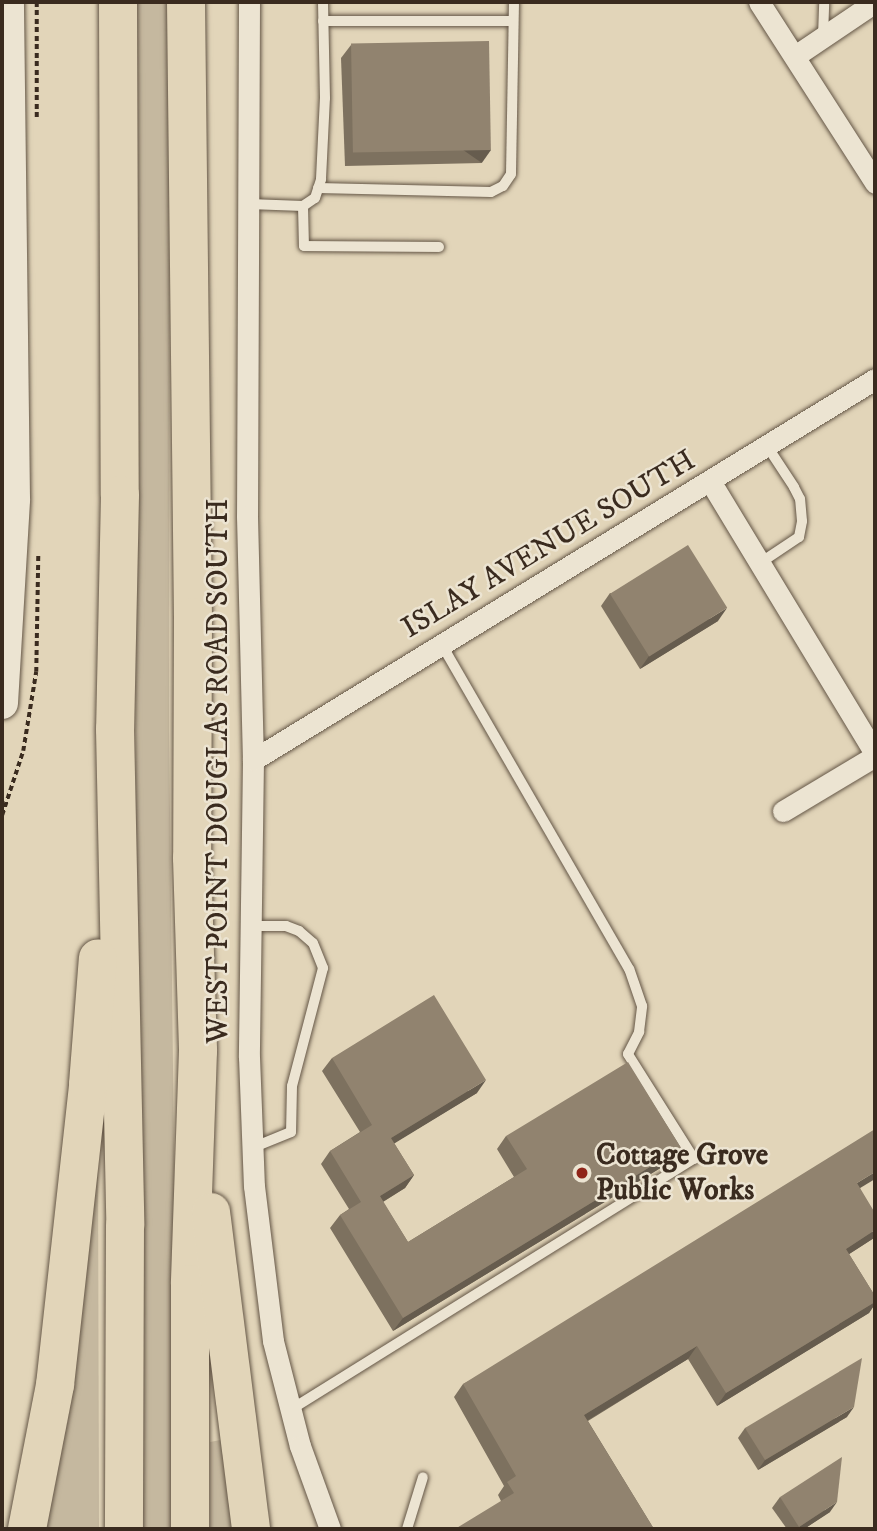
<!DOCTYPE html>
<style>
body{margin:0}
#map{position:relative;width:877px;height:1531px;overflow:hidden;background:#e2d5b9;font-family:"IM FELL DW Pica",serif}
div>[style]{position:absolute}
.green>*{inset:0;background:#c5b89f}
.path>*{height:3.5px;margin-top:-1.75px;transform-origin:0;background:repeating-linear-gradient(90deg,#3a2b1f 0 5px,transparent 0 8.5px)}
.roads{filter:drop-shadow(0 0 2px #645646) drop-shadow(0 0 2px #645646)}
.lane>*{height:10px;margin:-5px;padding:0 5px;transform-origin:5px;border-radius:5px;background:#ece4d2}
.street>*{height:21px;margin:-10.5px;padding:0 10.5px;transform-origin:10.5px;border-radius:10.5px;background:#ece4d2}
.secondary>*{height:32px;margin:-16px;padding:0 16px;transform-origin:16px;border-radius:16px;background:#ece4d2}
.highway>*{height:38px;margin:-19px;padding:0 19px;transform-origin:19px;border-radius:19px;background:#e2d5b9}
.wall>*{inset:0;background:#7d715f}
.shaded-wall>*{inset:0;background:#665c4e;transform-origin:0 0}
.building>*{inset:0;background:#91836f;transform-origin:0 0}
.dots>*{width:19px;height:19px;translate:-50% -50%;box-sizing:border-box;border:4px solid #ece4d2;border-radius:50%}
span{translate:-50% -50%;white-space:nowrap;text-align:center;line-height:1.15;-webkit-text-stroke:5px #ece4d2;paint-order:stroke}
.street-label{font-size:30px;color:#3a2b1f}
.poi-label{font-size:30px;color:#3a2b1f;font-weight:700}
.left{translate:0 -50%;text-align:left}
.frame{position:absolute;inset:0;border:4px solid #3a2b1f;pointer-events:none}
</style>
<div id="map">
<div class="green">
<div style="clip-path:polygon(133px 2px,170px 2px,169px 729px,176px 1321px,174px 1529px,138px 1529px)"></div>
<div style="clip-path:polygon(98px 1148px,99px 1529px,40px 1529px)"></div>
<div style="clip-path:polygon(226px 1439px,237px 1529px,210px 1529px,210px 1442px)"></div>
</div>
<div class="path">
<div style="left:37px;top:2px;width:119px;rotate:90deg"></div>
<div style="left:2px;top:815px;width:67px;rotate:-71.8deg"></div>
<div style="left:23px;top:751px;width:80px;rotate:-80.7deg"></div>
<div style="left:36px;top:672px;width:116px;rotate:-89deg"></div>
</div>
<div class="roads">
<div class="lane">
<div style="left:323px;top:21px;width:190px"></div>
<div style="left:823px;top:37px;width:35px;rotate:-88deg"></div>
<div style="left:318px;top:188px;width:173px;rotate:1.3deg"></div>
<div style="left:491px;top:192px;width:13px;rotate:-27deg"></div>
<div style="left:503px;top:186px;width:14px;rotate:-56deg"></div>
<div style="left:511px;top:174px;width:172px;rotate:-89deg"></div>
<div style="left:249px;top:204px;width:54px;rotate:2.1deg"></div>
<div style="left:303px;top:206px;width:14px;rotate:-34deg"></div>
<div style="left:315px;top:198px;width:20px;rotate:-72deg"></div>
<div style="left:321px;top:179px;width:81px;rotate:-87.2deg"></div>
<div style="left:325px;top:98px;width:96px;rotate:-91.2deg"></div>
<div style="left:303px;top:206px;width:40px;rotate:88.6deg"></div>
<div style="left:304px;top:246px;width:135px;rotate:0.4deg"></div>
<div style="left:760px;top:563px;width:47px;rotate:-33.7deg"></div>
<div style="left:799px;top:537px;width:16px;rotate:-79deg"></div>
<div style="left:802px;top:521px;width:22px;rotate:-95deg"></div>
<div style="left:800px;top:499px;width:13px;rotate:-117deg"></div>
<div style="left:794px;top:487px;width:49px;rotate:-123.4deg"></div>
<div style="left:251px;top:926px;width:35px"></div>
<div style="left:286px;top:926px;width:14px;rotate:21deg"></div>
<div style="left:299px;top:931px;width:18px;rotate:41deg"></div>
<div style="left:313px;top:943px;width:27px;rotate:68deg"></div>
<div style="left:323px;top:968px;width:122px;rotate:104.7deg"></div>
<div style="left:292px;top:1086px;width:46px;rotate:91.2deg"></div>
<div style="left:291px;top:1132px;width:42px;rotate:157.7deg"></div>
<div style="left:290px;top:1410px;width:476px;rotate:-31.9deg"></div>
<div style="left:694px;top:1159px;width:124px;rotate:-122.2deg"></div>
<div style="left:628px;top:1054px;width:25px;rotate:-63deg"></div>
<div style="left:639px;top:1032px;width:26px;rotate:-83deg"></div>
<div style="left:642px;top:1006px;width:39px;rotate:-109deg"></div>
<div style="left:629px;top:969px;width:374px;rotate:-120deg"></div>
<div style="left:407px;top:1529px;width:54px;rotate:-72.9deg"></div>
</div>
<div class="street">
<div style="left:249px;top:2px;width:514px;rotate:90.22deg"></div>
<div style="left:247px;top:516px;width:244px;rotate:88.6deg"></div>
<div style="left:253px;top:760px;width:297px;rotate:90.8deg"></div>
<div style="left:249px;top:1057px;width:129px;rotate:87.8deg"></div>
<div style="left:254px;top:1186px;width:156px;rotate:83deg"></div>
<div style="left:273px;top:1341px;width:108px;rotate:75.6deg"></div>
<div style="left:300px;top:1446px;width:88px;rotate:70.1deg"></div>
<div style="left:759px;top:2px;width:215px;rotate:57.3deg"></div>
<div style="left:795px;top:56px;width:97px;rotate:-34deg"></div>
<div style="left:710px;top:481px;width:318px;rotate:58.8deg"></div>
<div style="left:253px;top:760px;width:729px;rotate:-31.49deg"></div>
<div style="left:783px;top:811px;width:107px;rotate:-30.9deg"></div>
</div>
<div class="secondary">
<div style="left:2px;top:703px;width:204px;rotate:-86.6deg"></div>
<div style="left:14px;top:499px;width:497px;rotate:-90.7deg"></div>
</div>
<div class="highway">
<div style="left:118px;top:2px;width:493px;rotate:89.8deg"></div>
<div style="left:120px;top:495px;width:234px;rotate:91.2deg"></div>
<div style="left:115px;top:729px;width:496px;rotate:88.8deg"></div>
<div style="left:125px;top:1225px;width:304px;rotate:90.2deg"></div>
<div style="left:186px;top:2px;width:615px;rotate:89.35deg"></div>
<div style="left:193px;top:617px;width:241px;rotate:90.2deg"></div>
<div style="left:192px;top:858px;width:193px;rotate:88.2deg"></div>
<div style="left:198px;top:1051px;width:233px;rotate:92deg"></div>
<div style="left:190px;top:1284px;width:245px;rotate:90deg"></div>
<div style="left:211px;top:1212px;width:320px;rotate:82.8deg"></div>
<div style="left:27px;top:1529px;width:147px;rotate:-79deg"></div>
<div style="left:55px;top:1385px;width:303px;rotate:-83.7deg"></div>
<div style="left:88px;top:1084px;width:126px;rotate:-85.5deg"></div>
</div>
</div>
<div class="wall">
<div style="clip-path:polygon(351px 45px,482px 163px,345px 166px,341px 58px)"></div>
<div style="clip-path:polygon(610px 593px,718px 621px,640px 669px,601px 606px)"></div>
<div style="clip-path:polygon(332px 1058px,477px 1093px,394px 1143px,414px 1175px,405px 1188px,383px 1202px,408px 1242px,514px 1177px,497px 1149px,506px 1136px,672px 1161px,393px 1331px,330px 1228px,340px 1215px,349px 1209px,321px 1164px,330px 1151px,360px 1132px,322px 1071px)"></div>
<div style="clip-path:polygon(860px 1188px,874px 1238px,849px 1254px,875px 1296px,875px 1304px,869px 1313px,717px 1406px,688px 1359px,588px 1421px,654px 1529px,501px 1501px,498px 1495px,504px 1486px,454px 1397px,463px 1384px)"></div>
<div style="clip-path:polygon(847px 1417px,758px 1470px,738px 1438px,745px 1428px)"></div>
<div style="clip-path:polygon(780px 1497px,830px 1512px,804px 1529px,787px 1529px,772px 1508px)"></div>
</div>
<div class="shaded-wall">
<div style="left:491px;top:150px;width:16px;height:137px;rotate:125deg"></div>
<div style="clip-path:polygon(727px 608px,718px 621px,640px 669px,649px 656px)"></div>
<div style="clip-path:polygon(486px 1080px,477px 1093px,382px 1151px,391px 1138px)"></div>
<div style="clip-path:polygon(681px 1148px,672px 1161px,393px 1331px,403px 1318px)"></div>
<div style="clip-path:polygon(875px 1172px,875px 1179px,847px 1196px,857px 1183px)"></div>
<div style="clip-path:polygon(414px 1175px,405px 1188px,371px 1209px,380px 1196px)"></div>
<div style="clip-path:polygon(875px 1230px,875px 1236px,874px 1238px,837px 1262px,846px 1249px)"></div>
<div style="clip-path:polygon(875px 1302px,875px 1304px,869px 1313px,717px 1406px,726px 1393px)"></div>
<div style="clip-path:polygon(697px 1346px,688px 1359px,575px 1428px,584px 1415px)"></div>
<div style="clip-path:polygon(854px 1407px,847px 1417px,758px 1470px,765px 1460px)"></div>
<div style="clip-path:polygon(837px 1502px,830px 1512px,804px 1529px,797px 1529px,799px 1527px)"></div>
</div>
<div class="building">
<div style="left:489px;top:41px;width:109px;height:138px;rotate:89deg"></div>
<div style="left:688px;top:545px;width:74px;height:92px;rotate:58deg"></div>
<div style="clip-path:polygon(434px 995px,486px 1080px,391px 1138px,414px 1175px,380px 1196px,408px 1242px,527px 1169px,506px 1136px,628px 1062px,681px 1148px,403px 1318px,340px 1215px,361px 1202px,330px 1151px,372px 1125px,332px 1058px)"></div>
<div style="clip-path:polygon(875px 1129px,875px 1172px,857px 1183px,875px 1213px,875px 1230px,846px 1249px,875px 1296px,875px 1302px,726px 1393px,697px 1346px,584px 1415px,654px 1529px,455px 1529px,514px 1493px,507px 1482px,516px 1476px,463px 1384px)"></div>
<div style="clip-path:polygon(862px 1358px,854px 1407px,765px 1460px,745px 1428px)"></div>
<div style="clip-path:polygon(842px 1457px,837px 1502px,799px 1527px,780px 1497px)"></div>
</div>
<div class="dots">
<div style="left:582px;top:1173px;background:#8f2418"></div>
</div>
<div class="street-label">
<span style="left:549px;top:545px;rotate:-31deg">ISLAY AVENUE SOUTH</span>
<span style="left:219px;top:771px;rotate:-90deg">WEST POINT DOUGLAS ROAD SOUTH</span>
</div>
<div class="poi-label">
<span class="left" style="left:596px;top:1173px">Cottage Grove<br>Public Works</span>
</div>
<div class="frame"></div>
</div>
